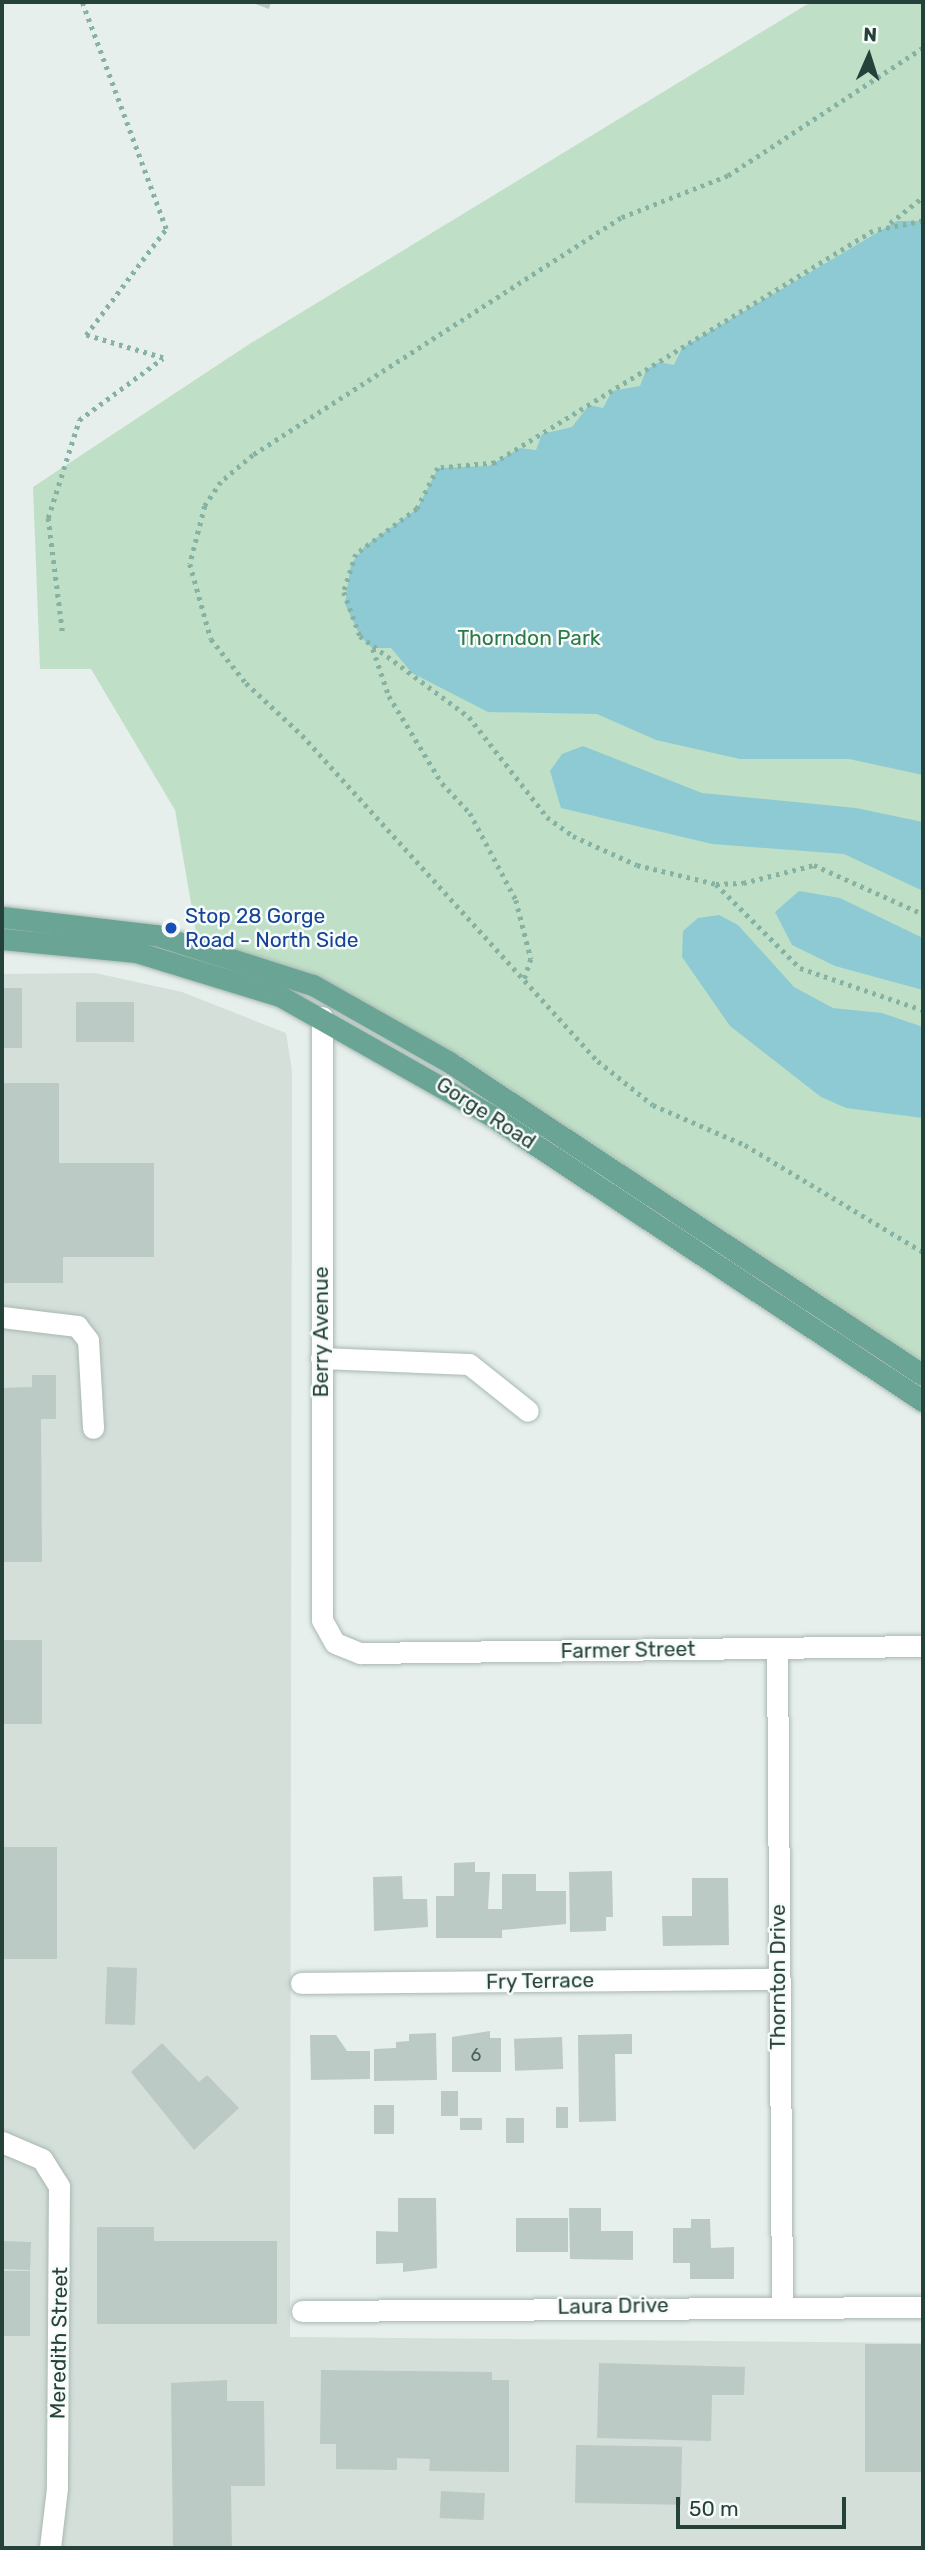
<!DOCTYPE html>
<style>
body{margin:0}
#map{position:relative;width:925px;height:2550px;overflow:hidden;background:#e6efeb;font-family:Rubik,sans-serif}
div>[style]{position:absolute}
.built>*{inset:0;background:#d4dfda}
.green>*{inset:0;background:#bfe0c7}
.water>*{inset:0;background:#8ecad3}
.building>*{inset:0;background:#bbcac4;transform-origin:0 0}
.path>*{height:4.5px;margin-top:-2.25px;transform-origin:0;background:repeating-linear-gradient(90deg,#86b2a4 0 3.5px,transparent 0 8.5px)}
.roads{filter:drop-shadow(0 0 2px #a8b8b2) drop-shadow(0 0 2px #a8b8b2)}
.street>*{height:21px;margin:-10.5px;padding:0 10.5px;transform-origin:10.5px;border-radius:10.5px;background:#fff}
.primary>*{height:21px;margin:-10.5px;padding:0 10.5px;transform-origin:10.5px;border-radius:10.5px;background:#6aa494}
.dots>*{width:19px;height:19px;translate:-50% -50%;box-sizing:border-box;border:4px solid #f7fbf9;border-radius:50%}
span{translate:-50% -50%;white-space:nowrap;text-align:center;line-height:1.15;-webkit-text-stroke:5px #f7fbf9;paint-order:stroke}
.number-label{font-size:18px;color:#4a645c}
.number-label span{-webkit-text-stroke-width:0}
.park-label{font-size:21px;color:#2e7949}
.transit-label{font-size:21px;color:#164399}
.left{translate:0 -50%;text-align:left}
.street-label{font-size:21px;color:#244239}
.frame{position:absolute;inset:0;border:4px solid #244239;pointer-events:none}
.north{position:absolute;left:834px;top:21px;width:70px;height:70px;-webkit-text-stroke:5px #f7fbf9;paint-order:stroke;rotate:3deg;font-size:19px;font-weight:700;line-height:28px;text-align:center;color:#244239}
.north::after{content:'';display:block;margin:auto;width:24px;height:32px;background:#244239;clip-path:polygon(50% 0,100% 100%,50% 72%,0 100%)}
.scale{position:absolute;left:676px;top:2497px;width:170px;height:32px;box-sizing:border-box;border:4px solid #244239;border-top:0;padding-left:9px;font-size:21px;line-height:24px;white-space:nowrap;color:#244239;-webkit-text-stroke:5px #f7fbf9;paint-order:stroke}
</style>
<div id="map">
<div class="built">
<div style="clip-path:polygon(95px 973px,182px 992px,286px 1033px,292px 1070px,290px 2337px,923px 2343px,923px 2548px,2px 2548px,2px 974px)"></div>
</div>
<div class="green">
<div style="clip-path:polygon(811px 2px,923px 2px,923px 1375px,385px 1024px,198px 944px,175px 810px,91px 669px,40px 669px,33px 487px,251px 343px)"></div>
</div>
<div class="water">
<div style="clip-path:polygon(897px 221px,923px 221px,923px 775px,849px 759px,740px 759px,656px 740px,597px 714px,488px 712px,412px 673px,391px 648px,372px 648px,360px 636px,345px 604px,351px 564px,365px 546px,417px 509px,438px 468px,489px 466px,520px 448px,536px 450px,542px 434px,572px 427px,589px 405px,603px 408px,612px 391px,640px 386px,646px 370px,659px 362px,674px 365px,682px 348px)"></div>
<div style="clip-path:polygon(583px 746px,702px 793px,856px 808px,923px 822px,923px 891px,844px 854px,712px 844px,561px 808px,550px 771px,562px 754px)"></div>
<div style="clip-path:polygon(799px 891px,840px 898px,923px 938px,923px 990px,835px 966px,792px 945px,775px 912px)"></div>
<div style="clip-path:polygon(719px 915px,738px 925px,794px 987px,833px 1008px,882px 1013px,923px 1027px,923px 1118px,846px 1108px,821px 1097px,730px 1026px,682px 957px,683px 931px,698px 918px)"></div>
</div>
<div class="building">
<div style="clip-path:polygon(250px 2px,271px 2px,269px 9px)"></div>
<div style="left:2px;top:988px;width:20px;height:60px"></div>
<div style="left:76px;top:1002px;width:58px;height:40px"></div>
<div style="clip-path:polygon(2px 1083px,59px 1083px,59px 1163px,154px 1163px,154px 1257px,63px 1257px,63px 1283px,2px 1283px)"></div>
<div style="clip-path:polygon(32px 1375px,56px 1375px,56px 1419px,41px 1419px,42px 1562px,2px 1562px,2px 1388px,32px 1387px)"></div>
<div style="left:2px;top:1640px;width:40px;height:84px"></div>
<div style="left:2px;top:1847px;width:55px;height:112px"></div>
<div style="clip-path:polygon(475px 1862px,475px 1872px,490px 1872px,488px 1909px,502px 1909px,502px 1874px,536px 1874px,536px 1891px,566px 1891px,566px 1924px,502px 1930px,502px 1938px,436px 1938px,436px 1896px,454px 1896px,454px 1863px)"></div>
<div style="clip-path:polygon(612px 1871px,613px 1917px,606px 1917px,606px 1931px,570px 1932px,569px 1872px)"></div>
<div style="clip-path:polygon(402px 1876px,403px 1899px,427px 1899px,428px 1927px,374px 1931px,373px 1877px)"></div>
<div style="clip-path:polygon(692px 1878px,728px 1878px,729px 1945px,663px 1946px,662px 1916px,692px 1916px)"></div>
<div style="left:107px;top:1967px;width:30px;height:57px;rotate:2deg"></div>
<div style="clip-path:polygon(490px 2031px,490px 2038px,501px 2038px,501px 2072px,452px 2072px,452px 2037px)"></div>
<div style="clip-path:polygon(436px 2033px,437px 2080px,374px 2081px,374px 2049px,396px 2048px,396px 2042px,409px 2041px,409px 2034px)"></div>
<div style="clip-path:polygon(632px 2034px,632px 2054px,615px 2054px,616px 2121px,579px 2122px,578px 2035px)"></div>
<div style="clip-path:polygon(310px 2035px,336px 2035px,347px 2051px,370px 2051px,370px 2079px,311px 2080px)"></div>
<div style="left:562px;top:2037px;width:32px;height:48px;rotate:88deg"></div>
<div style="clip-path:polygon(162px 2043px,199px 2082px,207px 2075px,239px 2108px,194px 2150px,131px 2072px)"></div>
<div style="left:441px;top:2091px;width:17px;height:25px"></div>
<div style="left:394px;top:2105px;width:29px;height:20px;rotate:90deg"></div>
<div style="left:568px;top:2107px;width:21px;height:12px;rotate:90deg"></div>
<div style="left:460px;top:2118px;width:22px;height:12px"></div>
<div style="left:506px;top:2118px;width:18px;height:25px"></div>
<div style="clip-path:polygon(398px 2198px,436px 2198px,437px 2268px,403px 2272px,403px 2263px,376px 2264px,376px 2231px,398px 2232px)"></div>
<div style="clip-path:polygon(569px 2208px,601px 2208px,601px 2231px,633px 2231px,633px 2260px,570px 2259px)"></div>
<div style="left:516px;top:2218px;width:52px;height:34px"></div>
<div style="clip-path:polygon(691px 2219px,710px 2219px,711px 2248px,734px 2247px,734px 2279px,690px 2279px,690px 2263px,673px 2263px,673px 2228px,691px 2228px)"></div>
<div style="clip-path:polygon(97px 2227px,154px 2227px,154px 2241px,277px 2241px,277px 2324px,97px 2324px)"></div>
<div style="left:2px;top:2241px;width:29px;height:28px;rotate:2deg"></div>
<div style="left:2px;top:2271px;width:28px;height:65px"></div>
<div style="left:865px;top:2344px;width:58px;height:128px"></div>
<div style="clip-path:polygon(599px 2363px,745px 2367px,744px 2395px,712px 2395px,711px 2441px,597px 2438px)"></div>
<div style="clip-path:polygon(321px 2370px,492px 2372px,492px 2380px,509px 2380px,509px 2472px,429px 2471px,430px 2459px,397px 2458px,397px 2470px,336px 2469px,336px 2444px,320px 2444px)"></div>
<div style="clip-path:polygon(227px 2380px,227px 2401px,264px 2401px,265px 2486px,231px 2486px,232px 2548px,173px 2548px,171px 2383px)"></div>
<div style="left:576px;top:2445px;width:106px;height:58px;rotate:1deg"></div>
<div style="left:441px;top:2491px;width:44px;height:27px;rotate:3deg"></div>
</div>
<div class="path">
<div style="left:923px;top:48px;width:233px;rotate:146.7deg"></div>
<div style="left:728px;top:176px;width:115px;rotate:158.6deg"></div>
<div style="left:621px;top:218px;width:438px;rotate:147.2deg"></div>
<div style="left:253px;top:455px;width:42px;rotate:139.8deg"></div>
<div style="left:221px;top:482px;width:29px;rotate:124deg"></div>
<div style="left:205px;top:506px;width:60px;rotate:104.5deg"></div>
<div style="left:190px;top:564px;width:78px;rotate:74.4deg"></div>
<div style="left:211px;top:639px;width:56px;rotate:51.5deg"></div>
<div style="left:246px;top:683px;width:76px;rotate:42.9deg"></div>
<div style="left:302px;top:735px;width:440px;rotate:47.8deg"></div>
<div style="left:598px;top:1061px;width:70px;rotate:38.7deg"></div>
<div style="left:653px;top:1105px;width:100px;rotate:23.5deg"></div>
<div style="left:745px;top:1145px;width:208px;rotate:31deg"></div>
<div style="left:923px;top:221px;width:51px;rotate:168.7deg"></div>
<div style="left:873px;top:231px;width:444px;rotate:148.5deg"></div>
<div style="left:495px;top:463px;width:57px;rotate:175deg"></div>
<div style="left:438px;top:468px;width:46px;rotate:117.1deg"></div>
<div style="left:417px;top:509px;width:76px;rotate:143.6deg"></div>
<div style="left:356px;top:554px;width:40px;rotate:108deg"></div>
<div style="left:344px;top:592px;width:47px;rotate:70deg"></div>
<div style="left:360px;top:636px;width:136px;rotate:36.6deg"></div>
<div style="left:469px;top:717px;width:127px;rotate:52deg"></div>
<div style="left:547px;top:817px;width:32px;rotate:36deg"></div>
<div style="left:573px;top:836px;width:70px;rotate:24.4deg"></div>
<div style="left:637px;top:865px;width:81px;rotate:13.5deg"></div>
<div style="left:716px;top:884px;width:27px;rotate:-2deg"></div>
<div style="left:743px;top:883px;width:73px;rotate:-14.2deg"></div>
<div style="left:814px;top:865px;width:120px;rotate:24.2deg"></div>
<div style="left:890px;top:223px;width:42px;rotate:-38.2deg"></div>
<div style="left:62px;top:631px;width:114px;rotate:-97.1deg"></div>
<div style="left:48px;top:518px;width:103px;rotate:-72.4deg"></div>
<div style="left:79px;top:420px;width:104px;rotate:-36.4deg"></div>
<div style="left:163px;top:358px;width:80px;rotate:-163.4deg"></div>
<div style="left:86px;top:335px;width:133px;rotate:-53deg"></div>
<div style="left:166px;top:229px;width:242px;rotate:-110.3deg"></div>
<div style="left:373px;top:649px;width:50px;rotate:71.2deg"></div>
<div style="left:389px;top:696px;width:102px;rotate:58.7deg"></div>
<div style="left:442px;top:783px;width:41px;rotate:47deg"></div>
<div style="left:470px;top:813px;width:98px;rotate:62.1deg"></div>
<div style="left:516px;top:900px;width:61px;rotate:75.7deg"></div>
<div style="left:531px;top:959px;width:25px;rotate:108deg"></div>
<div style="left:716px;top:884px;width:119px;rotate:45deg"></div>
<div style="left:800px;top:968px;width:130px;rotate:18.9deg"></div>
</div>
<div class="roads">
<div class="street">
<div style="left:322px;top:1017px;width:603px;rotate:90deg"></div>
<div style="left:322px;top:1620px;width:26px;rotate:61deg"></div>
<div style="left:335px;top:1643px;width:27px;rotate:22deg"></div>
<div style="left:360px;top:1653px;width:563px;rotate:-0.71deg"></div>
<div style="left:2px;top:1317px;width:76px;rotate:6.8deg"></div>
<div style="left:77px;top:1326px;width:18px;rotate:52deg"></div>
<div style="left:88px;top:1340px;width:88px;rotate:86.7deg"></div>
<div style="left:321px;top:1358px;width:148px;rotate:2.3deg"></div>
<div style="left:469px;top:1364px;width:75px;rotate:38.5deg"></div>
<div style="left:777px;top:1649px;width:655px;rotate:89.56deg"></div>
<div style="left:301px;top:1983px;width:477px;rotate:-0.5deg"></div>
<div style="left:2px;top:2142px;width:43px;rotate:23deg"></div>
<div style="left:42px;top:2159px;width:32px;rotate:58deg"></div>
<div style="left:59px;top:2186px;width:302px;rotate:90.4deg"></div>
<div style="left:57px;top:2488px;width:60px;rotate:96.7deg"></div>
<div style="left:302px;top:2311px;width:621px;rotate:-0.37deg"></div>
</div>
<div class="primary">
<div style="left:2px;top:917px;width:155px;rotate:6.7deg"></div>
<div style="left:156px;top:935px;width:165px;rotate:17.7deg"></div>
<div style="left:313px;top:985px;width:156px;rotate:29.5deg"></div>
<div style="left:449px;top:1062px;width:568px;rotate:33.44deg"></div>
<div style="left:2px;top:939px;width:135px;rotate:5.5deg"></div>
<div style="left:136px;top:952px;width:151px;rotate:17deg"></div>
<div style="left:280px;top:996px;width:241px;rotate:29.5deg"></div>
<div style="left:490px;top:1115px;width:519px;rotate:33.45deg"></div>
</div>
</div>
<div class="dots">
<div style="left:171px;top:928px;background:#1a4fb4"></div>
</div>
<div class="number-label">
<span style="left:476px;top:2055px">6</span>
</div>
<div class="park-label">
<span style="left:529px;top:638px">Thorndon Park</span>
</div>
<div class="transit-label">
<span class="left" style="left:185px;top:928px">Stop 28 Gorge<br>Road - North Side</span>
</div>
<div class="street-label">
<span style="left:486px;top:1113px;rotate:33deg">Gorge Road</span>
<span style="left:321px;top:1332px;rotate:-90deg">Berry Avenue</span>
<span style="left:628px;top:1650px;rotate:-1deg">Farmer Street</span>
<span style="left:778px;top:1977px;rotate:-90deg">Thornton Drive</span>
<span style="left:540px;top:1981px;rotate:-1deg">Fry Terrace</span>
<span style="left:613px;top:2306px;rotate:-1deg">Laura Drive</span>
<span style="left:59px;top:2343px;rotate:-89deg">Meredith Street</span>
</div>
<div class="frame"></div>
<div class="north">N</div>
<div class="scale">50 m</div>
</div>
